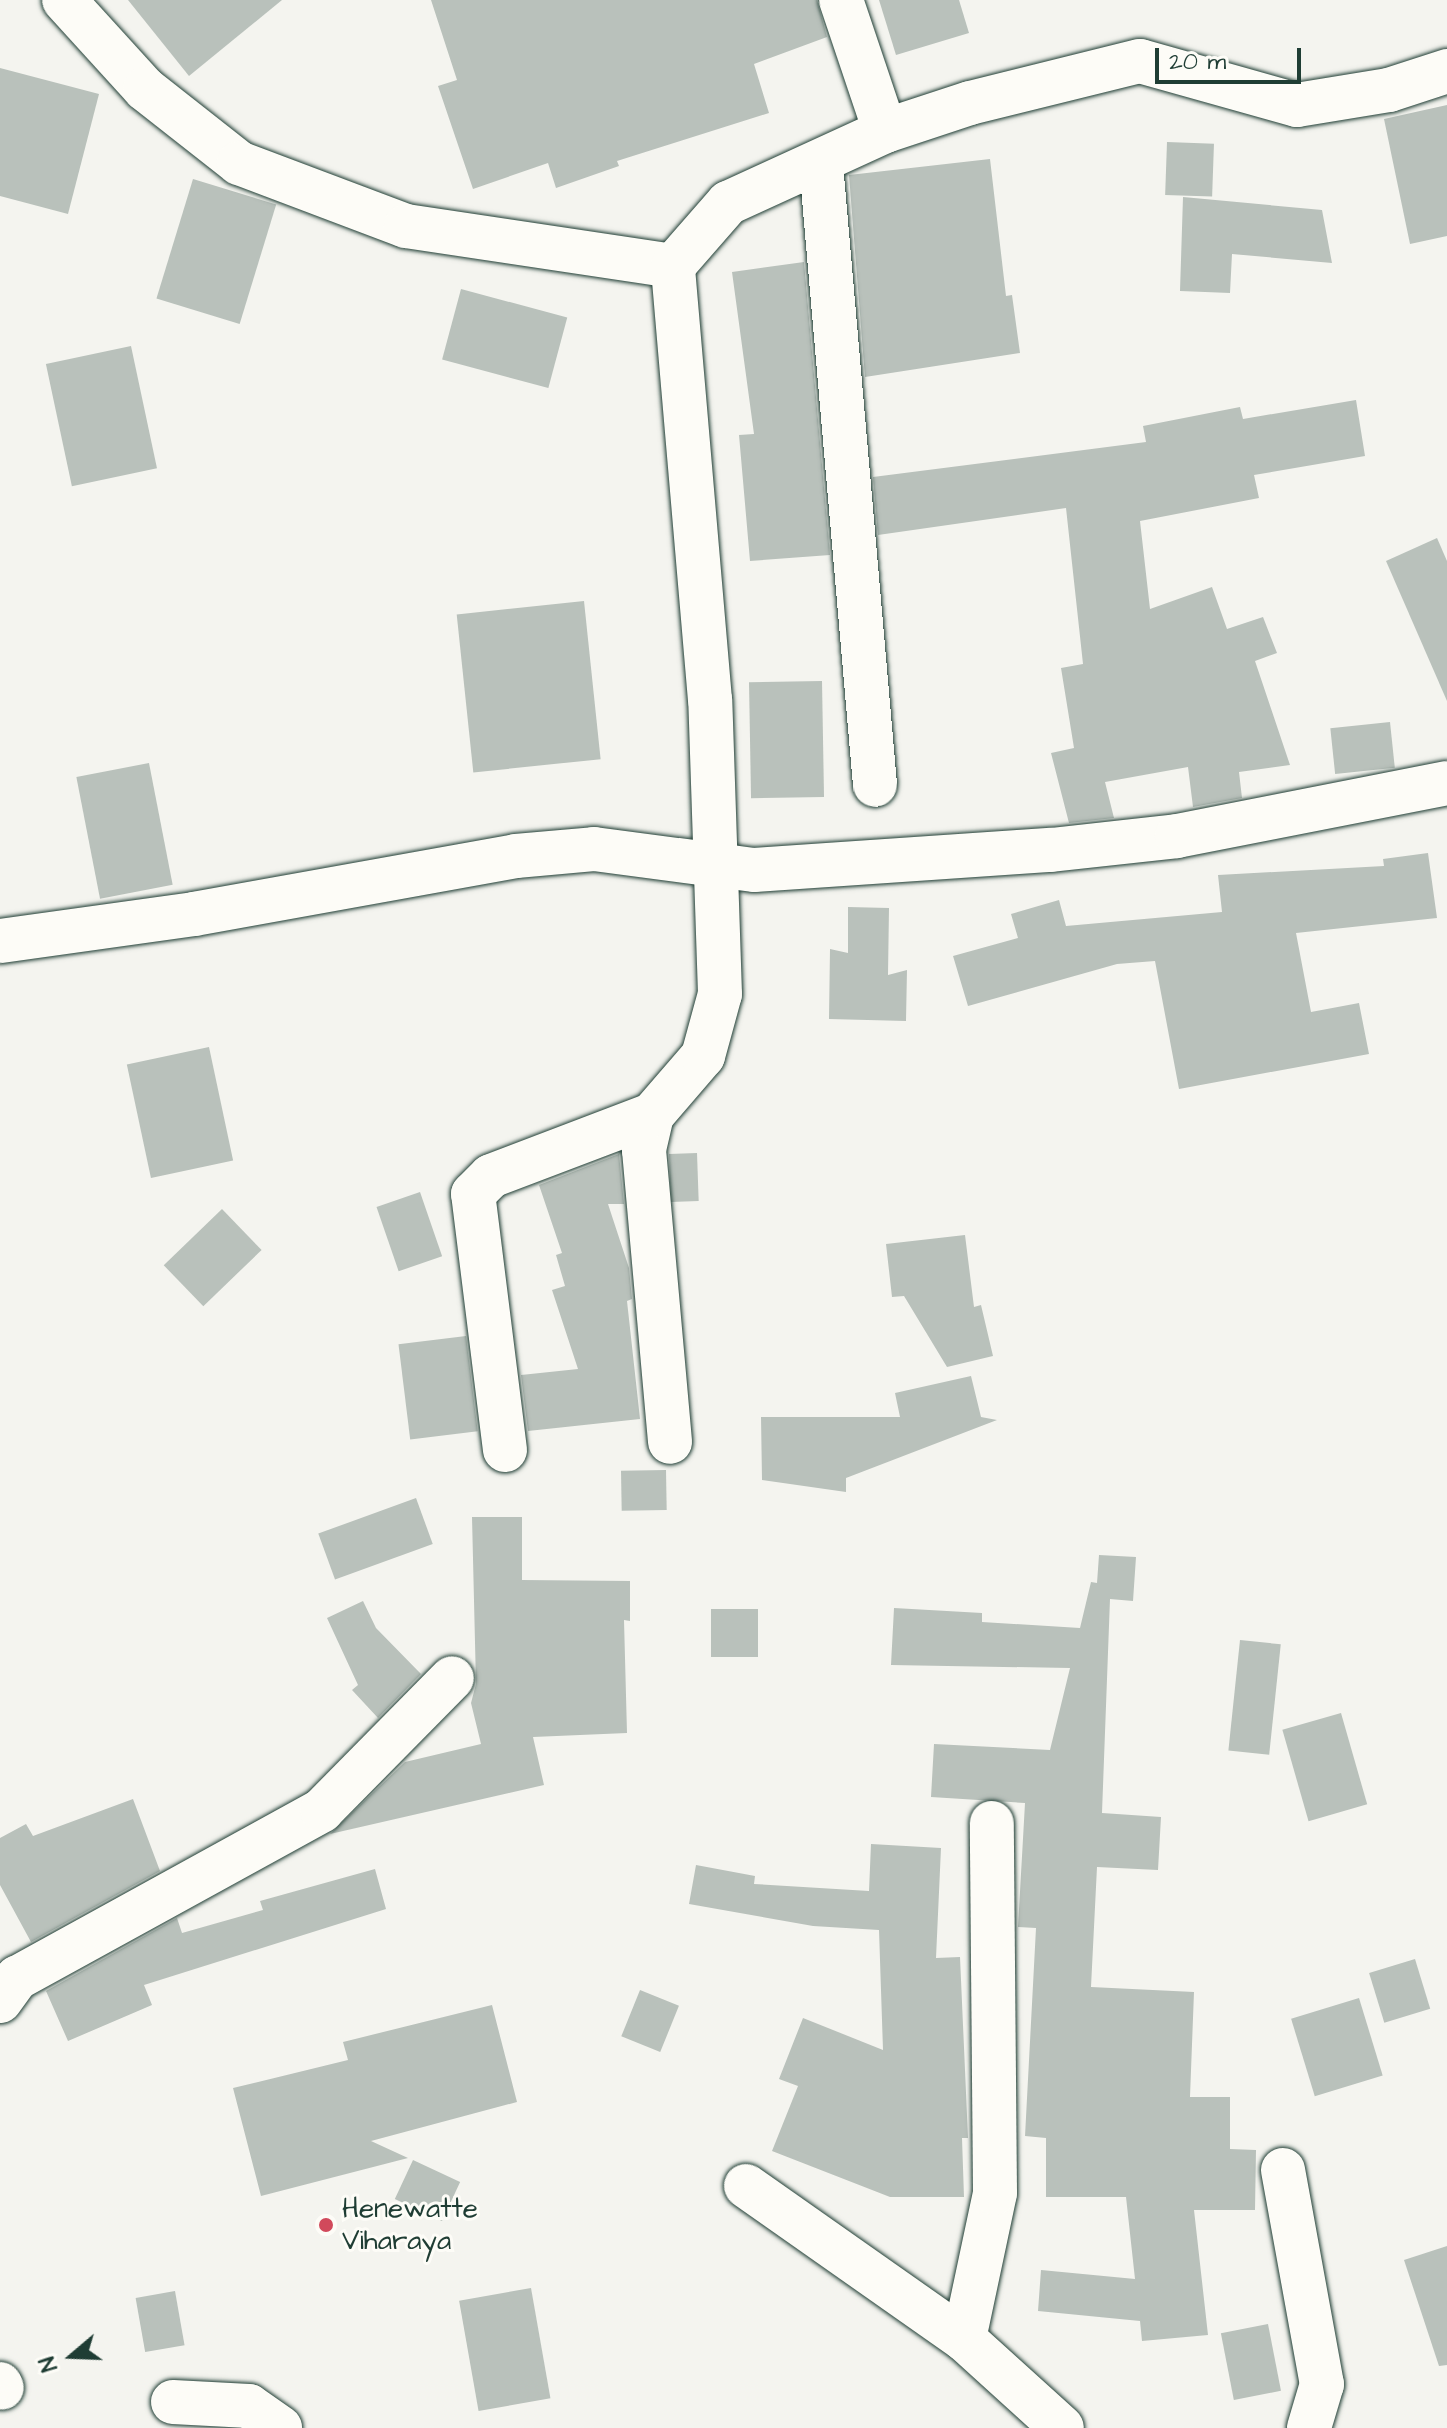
<!DOCTYPE html>
<style>
body{margin:0}
#map{position:relative;width:1447px;height:2428px;overflow:hidden;background:#f4f4ef;font-family:"Architects Daughter",sans-serif}
div>[style]{position:absolute}
.building>*{inset:0;background:#b9c1bb;transform-origin:0 0}
.roads{filter:drop-shadow(0 0 2px #1f3d34) drop-shadow(0 0 2px #1f3d34)}
.minor>*{height:44px;margin:-22px;padding:0 22px;transform-origin:22px;border-radius:22px;background:#fdfcf7}
.dots>*{width:22px;height:22px;translate:-50% -50%;box-sizing:border-box;border:4px solid #fdfcf7;border-radius:50%}
span{translate:-50% -50%;white-space:nowrap;text-align:center;line-height:1.15;-webkit-text-stroke:6px #fdfcf7;paint-order:stroke}
.poi-label{font-size:28px;color:#1f3d34}
.left{translate:0 -50%;text-align:left}
.north{position:absolute;left:32px;top:2316px;width:80px;height:80px;-webkit-text-stroke:6px #fdfcf7;paint-order:stroke;rotate:251deg;font-size:22px;font-weight:700;line-height:32px;text-align:center;color:#1f3d34}
.north::after{content:'';display:block;margin:auto;width:28px;height:36px;background:#1f3d34;clip-path:polygon(50% 0,100% 100%,50% 72%,0 100%)}
.scale{position:absolute;left:1155px;top:48px;width:146px;height:36px;box-sizing:border-box;border:4px solid #1f3d34;border-top:0;padding-left:10px;font-size:24px;line-height:28px;white-space:nowrap;color:#1f3d34;-webkit-text-stroke:6px #fdfcf7;paint-order:stroke}
</style>
<div id="map">
<div class="building">
<div style="clip-path:polygon(128px 0,282px 0,189px 76px)"></div>
<div style="clip-path:polygon(431px 0,817px 0,827px 37px,754px 64px,769px 113px,617px 161px,619px 166px,556px 188px,548px 163px,473px 189px,438px 86px,457px 80px)"></div>
<div style="clip-path:polygon(879px 0,959px 0,969px 33px,896px 55px)"></div>
<div style="clip-path:polygon(0 68px,99px 94px,68px 214px,0 196px)"></div>
<div style="clip-path:polygon(1447px 105px,1447px 236px,1410px 244px,1384px 119px)"></div>
<div style="left:1167px;top:142px;width:47px;height:53px;rotate:2deg"></div>
<div style="clip-path:polygon(990px 159px,1006px 296px,1012px 295px,1020px 353px,865px 377px,849px 175px)"></div>
<div style="left:193px;top:179px;width:87px;height:125px;rotate:17deg"></div>
<div style="clip-path:polygon(1183px 197px,1322px 210px,1332px 263px,1232px 254px,1230px 293px,1180px 291px)"></div>
<div style="clip-path:polygon(804px 262px,830px 555px,750px 561px,739px 435px,754px 434px,732px 272px)"></div>
<div style="left:461px;top:289px;width:110px;height:73px;rotate:15deg"></div>
<div style="left:131px;top:346px;width:125px;height:87px;rotate:78deg"></div>
<div style="clip-path:polygon(1356px 400px,1365px 456px,1254px 475px,1259px 498px,1140px 521px,1150px 609px,1212px 587px,1227px 629px,1263px 617px,1277px 653px,1255px 661px,1290px 765px,1239px 772px,1242px 798px,1193px 807px,1188px 767px,1105px 782px,1114px 818px,1069px 823px,1051px 753px,1074px 748px,1061px 668px,1083px 664px,1066px 508px,878px 535px,873px 477px,1146px 442px,1143px 426px,1240px 407px,1243px 419px)"></div>
<div style="clip-path:polygon(1437px 538px,1447px 561px,1447px 701px,1386px 561px)"></div>
<div style="left:584px;top:601px;width:159px;height:128px;rotate:84deg"></div>
<div style="left:822px;top:681px;width:116px;height:73px;rotate:89deg"></div>
<div style="left:1390px;top:722px;width:46px;height:60px;rotate:84deg"></div>
<div style="left:149px;top:763px;width:124px;height:74px;rotate:79deg"></div>
<div style="clip-path:polygon(1428px 853px,1437px 918px,1296px 933px,1311px 1012px,1359px 1003px,1369px 1054px,1179px 1089px,1155px 961px,1117px 964px,968px 1006px,953px 956px,1018px 938px,1011px 914px,1059px 900px,1066px 926px,1222px 912px,1218px 875px,1384px 866px,1383px 859px)"></div>
<div style="clip-path:polygon(848px 907px,889px 908px,888px 975px,907px 970px,906px 1021px,829px 1019px,830px 949px,848px 953px)"></div>
<div style="left:209px;top:1047px;width:116px;height:84px;rotate:78deg"></div>
<div style="left:697px;top:1153px;width:48px;height:28px;rotate:88deg"></div>
<div style="clip-path:polygon(619px 1154px,624px 1204px,608px 1204px,629px 1268px,632px 1299px,627px 1301px,640px 1419px,528px 1431px,521px 1375px,578px 1369px,552px 1290px,565px 1286px,556px 1255px,562px 1253px,539px 1185px)"></div>
<div style="left:420px;top:1192px;width:68px;height:46px;rotate:71deg"></div>
<div style="left:222px;top:1209px;width:57px;height:81px;rotate:46deg"></div>
<div style="clip-path:polygon(965px 1235px,974px 1307px,981px 1305px,993px 1356px,947px 1367px,904px 1296px,892px 1297px,886px 1244px)"></div>
<div style="left:466px;top:1336px;width:96px;height:68px;rotate:83deg"></div>
<div style="clip-path:polygon(971px 1376px,981px 1417px,997px 1420px,846px 1478px,846px 1492px,762px 1480px,761px 1417px,900px 1417px,895px 1393px)"></div>
<div style="left:666px;top:1470px;width:40px;height:45px;rotate:89deg"></div>
<div style="left:416px;top:1498px;width:49px;height:104px;rotate:70deg"></div>
<div style="clip-path:polygon(472px 1517px,522px 1517px,522px 1580px,630px 1581px,630px 1621px,624px 1620px,627px 1733px,533px 1737px,544px 1785px,330px 1834px,405px 1762px,481px 1744px,471px 1703px,476px 1684px)"></div>
<div style="clip-path:polygon(1099px 1555px,1136px 1557px,1133px 1601px,1110px 1599px,1102px 1813px,1161px 1817px,1158px 1870px,1097px 1867px,1091px 1987px,1194px 1992px,1190px 2097px,1230px 2097px,1230px 2149px,1256px 2150px,1255px 2210px,1194px 2210px,1208px 2335px,1142px 2341px,1140px 2321px,1038px 2311px,1041px 2270px,1135px 2279px,1126px 2197px,1046px 2197px,1046px 2138px,1025px 2136px,1036px 1928px,1018px 1927px,1025px 1803px,931px 1797px,934px 1744px,1050px 1750px,1070px 1668px,891px 1665px,894px 1608px,982px 1613px,982px 1622px,1080px 1628px,1091px 1582px,1097px 1583px)"></div>
<div style="clip-path:polygon(363px 1601px,376px 1628px,421px 1674px,378px 1718px,352px 1690px,358px 1685px,327px 1618px)"></div>
<div style="left:711px;top:1609px;width:47px;height:48px"></div>
<div style="left:1240px;top:1640px;width:41px;height:111px;rotate:6deg"></div>
<div style="left:1341px;top:1713px;width:95px;height:61px;rotate:74deg"></div>
<div style="clip-path:polygon(133px 1799px,160px 1871px,31px 1942px,0 1885px,0 1838px,26px 1824px,33px 1836px)"></div>
<div style="clip-path:polygon(871px 1844px,941px 1848px,936px 1958px,960px 1957px,968px 2138px,962px 2138px,964px 2197px,890px 2197px,772px 2151px,798px 2086px,779px 2079px,803px 2018px,883px 2050px,879px 1930px,813px 1926px,689px 1904px,696px 1865px,755px 1876px,754px 1884px,869px 1891px)"></div>
<div style="clip-path:polygon(375px 1869px,386px 1909px,144px 1985px,152px 2005px,68px 2041px,46px 1991px,177px 1918px,182px 1933px,263px 1910px,260px 1901px)"></div>
<div style="left:1415px;top:1959px;width:52px;height:48px;rotate:73deg"></div>
<div style="left:640px;top:1990px;width:42px;height:50px;rotate:22deg"></div>
<div style="left:1359px;top:1998px;width:81px;height:71px;rotate:73deg"></div>
<div style="clip-path:polygon(492px 2005px,517px 2102px,371px 2141px,408px 2158px,261px 2196px,233px 2088px,348px 2060px,343px 2042px)"></div>
<div style="left:413px;top:2160px;width:52px;height:43px;rotate:25deg"></div>
<div style="clip-path:polygon(1447px 2246px,1447px 2365px,1439px 2366px,1404px 2260px)"></div>
<div style="left:531px;top:2288px;width:112px;height:73px;rotate:80deg"></div>
<div style="left:175px;top:2291px;width:55px;height:40px;rotate:80deg"></div>
<div style="left:1268px;top:2324px;width:68px;height:48px;rotate:79deg"></div>
</div>
<div class="roads">
<div class="minor">
<div style="left:64px;top:0;width:120px;rotate:47.7deg"></div>
<div style="left:145px;top:89px;width:120px;rotate:38.2deg"></div>
<div style="left:239px;top:163px;width:178px;rotate:20.7deg"></div>
<div style="left:406px;top:226px;width:270px;rotate:8.5deg"></div>
<div style="left:841px;top:0;width:138px;rotate:71.4deg"></div>
<div style="left:821px;top:164px;width:623px;rotate:85.03deg"></div>
<div style="left:0;top:941px;width:196px;rotate:-7.9deg"></div>
<div style="left:194px;top:914px;width:327px;rotate:-10.2deg"></div>
<div style="left:516px;top:856px;width:78px;rotate:-5.1deg"></div>
<div style="left:594px;top:849px;width:161px;rotate:7.5deg"></div>
<div style="left:754px;top:870px;width:298px;rotate:-3.9deg"></div>
<div style="left:1051px;top:850px;width:127px;rotate:-6.3deg"></div>
<div style="left:1177px;top:836px;width:275px;rotate:-11.1deg"></div>
<div style="left:652px;top:1115px;width:36px;rotate:103deg"></div>
<div style="left:644px;top:1150px;width:293px;rotate:84.9deg"></div>
<div style="left:505px;top:1450px;width:258px;rotate:-97.1deg"></div>
<div style="left:473px;top:1194px;width:25px;rotate:-45deg"></div>
<div style="left:491px;top:1176px;width:172px;rotate:-20.8deg"></div>
<div style="left:652px;top:1115px;width:78px;rotate:-49.2deg"></div>
<div style="left:703px;top:1056px;width:64px;rotate:-74.7deg"></div>
<div style="left:720px;top:994px;width:294px;rotate:-91.9deg"></div>
<div style="left:710px;top:700px;width:436px;rotate:-94.9deg"></div>
<div style="left:673px;top:266px;width:84px;rotate:-48.9deg"></div>
<div style="left:728px;top:203px;width:173px;rotate:-24.6deg"></div>
<div style="left:885px;top:131px;width:89px;rotate:-18.2deg"></div>
<div style="left:970px;top:103px;width:175px;rotate:-13.9deg"></div>
<div style="left:1140px;top:61px;width:163px;rotate:15.7deg"></div>
<div style="left:1297px;top:105px;width:93px;rotate:-9.3deg"></div>
<div style="left:1389px;top:90px;width:61px;rotate:-18.1deg"></div>
<div style="left:0;top:2001px;width:29px;rotate:-54deg"></div>
<div style="left:17px;top:1978px;width:348px;rotate:-28.8deg"></div>
<div style="left:322px;top:1810px;width:185px;rotate:-45.4deg"></div>
<div style="left:1283px;top:2170px;width:218px;rotate:79.7deg"></div>
<div style="left:1322px;top:2384px;width:46px;rotate:106.5deg"></div>
<div style="left:746px;top:2186px;width:266px;rotate:35.1deg"></div>
<div style="left:964px;top:2339px;width:132px;rotate:42.2deg"></div>
<div style="left:964px;top:2339px;width:149px;rotate:-78deg"></div>
<div style="left:995px;top:2193px;width:370px;rotate:-90.5deg"></div>
<div style="left:0;top:2384px;width:4px;rotate:63deg"></div>
<div style="left:173px;top:2402px;width:76px;rotate:3deg"></div>
<div style="left:249px;top:2406px;width:38px;rotate:35deg"></div>
</div>
</div>
<div class="dots">
<div style="left:326px;top:2225px;background:#d1495b"></div>
</div>
<div class="poi-label">
<span class="left" style="left:342px;top:2225px">Henewatte<br>Viharaya</span>
</div>
<div class="north">N</div>
<div class="scale">20 m</div>
</div>
